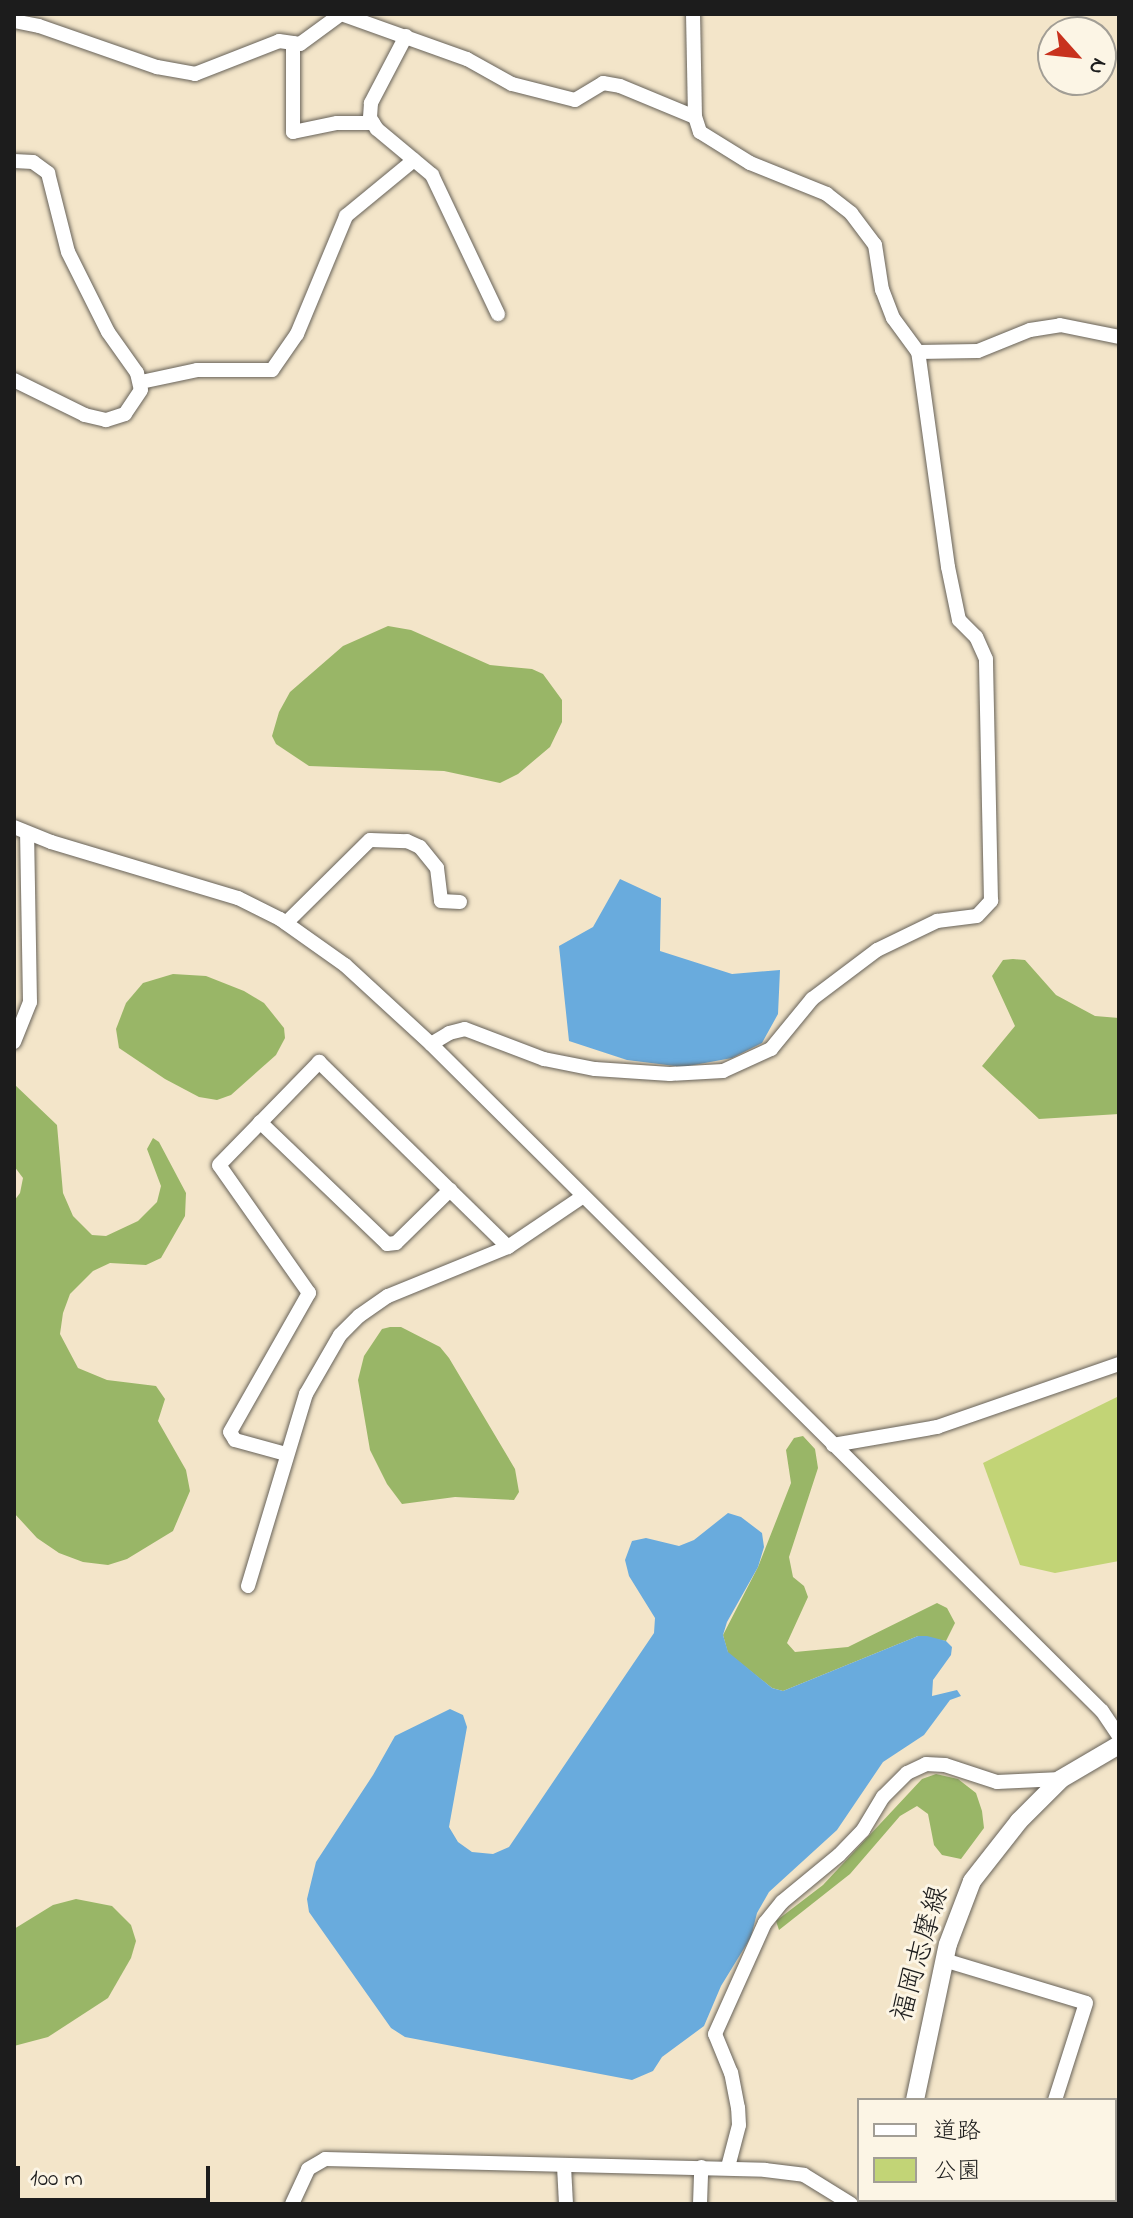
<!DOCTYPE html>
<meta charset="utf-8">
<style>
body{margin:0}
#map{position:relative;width:1133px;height:2218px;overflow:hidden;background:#f3e5c9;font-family:"Indie Flower","Klee One",sans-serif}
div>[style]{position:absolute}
.green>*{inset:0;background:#c2d476}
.forest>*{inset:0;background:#99b667}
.water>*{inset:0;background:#69abdd}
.roads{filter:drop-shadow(0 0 2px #676259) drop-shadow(0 0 2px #676259)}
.minor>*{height:14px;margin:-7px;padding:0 7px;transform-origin:7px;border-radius:7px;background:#fff}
.major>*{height:18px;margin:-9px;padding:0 9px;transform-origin:9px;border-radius:9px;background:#fff}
span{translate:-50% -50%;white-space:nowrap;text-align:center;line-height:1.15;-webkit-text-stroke:6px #fcf5e5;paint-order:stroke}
.street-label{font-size:28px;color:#1c1c1c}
.frame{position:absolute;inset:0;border:16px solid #1c1c1c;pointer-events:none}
.legend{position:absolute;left:857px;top:2098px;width:260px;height:104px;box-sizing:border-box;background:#fcf5e5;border:2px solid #a29e95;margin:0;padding:10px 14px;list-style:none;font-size:24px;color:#1c1c1c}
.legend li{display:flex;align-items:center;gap:16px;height:40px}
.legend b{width:40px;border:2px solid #a29e95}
.north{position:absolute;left:1037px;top:16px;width:80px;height:80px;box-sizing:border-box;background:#fcf5e5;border:2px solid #a29e95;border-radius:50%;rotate:117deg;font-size:22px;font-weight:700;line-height:32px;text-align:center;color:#1c1c1c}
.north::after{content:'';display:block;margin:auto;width:28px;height:36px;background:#c8321e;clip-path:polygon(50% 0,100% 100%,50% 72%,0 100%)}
.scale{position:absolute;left:16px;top:2166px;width:194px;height:36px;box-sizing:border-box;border:4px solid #1c1c1c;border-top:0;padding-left:10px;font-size:24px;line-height:28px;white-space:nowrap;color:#1c1c1c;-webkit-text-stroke:6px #fcf5e5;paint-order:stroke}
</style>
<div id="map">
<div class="green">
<div style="clip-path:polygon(1119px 1396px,1119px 1561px,1055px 1573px,1020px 1565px,983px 1463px)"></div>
</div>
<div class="forest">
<div style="clip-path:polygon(388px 626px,411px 630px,490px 665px,532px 669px,543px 674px,562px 700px,562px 722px,550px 747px,518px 774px,500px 783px,444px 771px,309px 766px,276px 744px,272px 736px,279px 712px,290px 692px,343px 646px)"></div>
<div style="clip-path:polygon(1013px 959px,1025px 960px,1056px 995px,1095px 1016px,1119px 1018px,1119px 1114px,1039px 1119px,982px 1066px,1015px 1026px,992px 976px,1003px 960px)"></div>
<div style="clip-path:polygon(173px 974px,206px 976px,244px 991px,264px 1003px,284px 1028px,285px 1038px,276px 1055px,231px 1095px,217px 1100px,199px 1097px,165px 1079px,119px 1048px,116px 1029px,126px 1003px,143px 983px)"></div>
<div style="clip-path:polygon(14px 1084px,57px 1125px,63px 1193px,73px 1216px,92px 1235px,106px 1236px,138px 1221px,157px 1202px,161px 1186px,147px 1149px,153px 1138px,159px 1142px,186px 1193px,185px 1216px,161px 1258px,146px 1265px,110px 1263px,93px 1271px,70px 1294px,63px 1313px,60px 1334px,78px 1368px,107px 1380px,156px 1386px,165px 1399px,158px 1421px,186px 1470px,190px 1491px,173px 1531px,127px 1559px,108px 1565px,83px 1562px,59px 1553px,37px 1538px,14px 1513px,14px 1201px,20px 1193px,23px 1178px,14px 1166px)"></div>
<div style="clip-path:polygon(390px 1327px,401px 1327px,440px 1347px,449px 1358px,515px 1469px,519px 1492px,514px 1500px,455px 1497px,402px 1504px,387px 1484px,370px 1450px,358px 1380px,364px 1356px,382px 1329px)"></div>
<div style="clip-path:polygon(803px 1436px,815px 1449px,818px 1468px,789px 1557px,793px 1577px,804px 1586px,808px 1597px,787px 1643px,795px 1652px,848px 1647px,937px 1603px,947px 1608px,955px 1623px,946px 1641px,918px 1636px,783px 1691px,772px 1688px,728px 1653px,723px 1635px,758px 1567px,791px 1483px,786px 1450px,794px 1438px)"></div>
<div style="clip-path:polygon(936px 1774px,958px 1779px,976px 1793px,982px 1811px,984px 1828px,961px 1859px,942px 1855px,934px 1845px,928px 1814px,917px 1806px,900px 1816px,850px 1874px,779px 1930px,776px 1921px,823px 1885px,922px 1779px)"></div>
<div style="clip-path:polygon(76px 1899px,112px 1906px,131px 1925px,136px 1941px,131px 1958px,108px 1998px,48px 2037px,14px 2046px,14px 1929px,53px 1905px)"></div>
</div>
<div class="water">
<div style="clip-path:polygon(620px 879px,661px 898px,660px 951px,732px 974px,780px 970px,778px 1014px,762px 1043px,732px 1058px,683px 1067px,627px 1060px,569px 1041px,559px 946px,593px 927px)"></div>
<div style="clip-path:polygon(728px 1513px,741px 1517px,762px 1533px,764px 1547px,758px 1567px,727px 1622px,723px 1635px,728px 1652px,772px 1688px,783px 1691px,918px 1636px,927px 1636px,946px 1641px,952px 1647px,951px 1655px,933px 1680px,932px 1696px,957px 1690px,961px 1696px,950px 1700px,924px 1735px,883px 1762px,837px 1830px,769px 1892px,757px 1913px,751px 1937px,721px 1986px,704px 2026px,662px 2057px,653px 2071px,632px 2080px,405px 2037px,391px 2028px,309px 1912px,307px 1899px,316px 1862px,373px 1775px,395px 1736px,450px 1709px,463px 1715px,467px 1727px,449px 1827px,458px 1842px,472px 1852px,493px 1854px,509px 1847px,654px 1633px,655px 1618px,629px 1576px,625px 1560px,632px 1541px,646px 1538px,679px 1546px,694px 1540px)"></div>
</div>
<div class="roads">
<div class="minor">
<div style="left:341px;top:14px;width:134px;rotate:19.7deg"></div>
<div style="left:467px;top:59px;width:51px;rotate:29.1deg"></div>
<div style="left:512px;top:84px;width:65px;rotate:14.3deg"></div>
<div style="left:575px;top:100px;width:33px;rotate:-31deg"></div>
<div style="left:603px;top:83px;width:17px;rotate:10deg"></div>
<div style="left:620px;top:86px;width:81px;rotate:22.5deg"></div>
<div style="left:14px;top:21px;width:25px;rotate:11deg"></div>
<div style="left:39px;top:26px;width:125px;rotate:19.2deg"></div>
<div style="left:157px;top:67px;width:39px;rotate:10deg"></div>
<div style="left:195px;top:74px;width:90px;rotate:-21.4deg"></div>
<div style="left:279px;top:41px;width:21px;rotate:8deg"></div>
<div style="left:300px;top:44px;width:51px;rotate:-36.2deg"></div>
<div style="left:406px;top:36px;width:76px;rotate:117.6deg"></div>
<div style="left:371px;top:103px;width:15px;rotate:94deg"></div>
<div style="left:370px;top:118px;width:13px;rotate:58deg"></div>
<div style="left:377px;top:129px;width:72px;rotate:39.9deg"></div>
<div style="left:432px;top:175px;width:154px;rotate:64.6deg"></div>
<div style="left:293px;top:43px;width:89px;rotate:90deg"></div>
<div style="left:293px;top:132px;width:45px;rotate:-11.6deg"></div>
<div style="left:337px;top:123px;width:36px"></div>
<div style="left:14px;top:161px;width:19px;rotate:3deg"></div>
<div style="left:33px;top:162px;width:19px;rotate:36deg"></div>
<div style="left:48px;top:173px;width:81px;rotate:75.8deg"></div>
<div style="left:68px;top:252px;width:89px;rotate:63.4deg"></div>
<div style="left:108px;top:332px;width:50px;rotate:54.7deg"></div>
<div style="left:137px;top:373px;width:17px;rotate:77deg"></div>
<div style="left:141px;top:390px;width:29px;rotate:124deg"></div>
<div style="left:125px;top:414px;width:20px;rotate:162deg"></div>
<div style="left:106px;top:420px;width:22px;rotate:-167deg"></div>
<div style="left:85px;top:415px;width:79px;rotate:-153.8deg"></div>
<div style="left:918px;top:352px;width:60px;rotate:-1deg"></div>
<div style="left:978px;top:351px;width:56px;rotate:-22deg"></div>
<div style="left:1030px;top:330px;width:30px;rotate:-9deg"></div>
<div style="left:1060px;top:325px;width:60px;rotate:11.5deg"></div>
<div style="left:141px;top:382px;width:57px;rotate:-12.1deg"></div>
<div style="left:197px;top:370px;width:75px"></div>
<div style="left:272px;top:370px;width:44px;rotate:-55.2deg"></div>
<div style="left:297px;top:334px;width:128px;rotate:-67.4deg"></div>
<div style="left:346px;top:216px;width:88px;rotate:-39.5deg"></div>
<div style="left:14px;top:827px;width:40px;rotate:22deg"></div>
<div style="left:51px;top:842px;width:195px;rotate:16.7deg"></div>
<div style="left:238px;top:898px;width:47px;rotate:26.6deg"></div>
<div style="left:280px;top:919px;width:80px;rotate:35.3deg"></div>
<div style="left:345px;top:965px;width:117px;rotate:42.6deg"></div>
<div style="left:431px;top:1044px;width:946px;rotate:44.83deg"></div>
<div style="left:1102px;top:1711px;width:30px;rotate:56deg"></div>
<div style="left:286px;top:923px;width:118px;rotate:-44.7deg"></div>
<div style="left:370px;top:840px;width:37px;rotate:2deg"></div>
<div style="left:407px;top:841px;width:14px;rotate:25deg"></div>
<div style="left:420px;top:847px;width:27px;rotate:51deg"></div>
<div style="left:437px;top:868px;width:33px;rotate:83deg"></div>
<div style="left:441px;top:901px;width:19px;rotate:3deg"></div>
<div style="left:14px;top:1042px;width:43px;rotate:-68.2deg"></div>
<div style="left:30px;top:1002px;width:168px;rotate:-91deg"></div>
<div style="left:431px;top:1044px;width:21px;rotate:-31deg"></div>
<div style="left:449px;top:1033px;width:16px;rotate:-14deg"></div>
<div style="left:465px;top:1029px;width:85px;rotate:20.8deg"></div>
<div style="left:544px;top:1059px;width:52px;rotate:11.1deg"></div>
<div style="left:595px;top:1069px;width:75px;rotate:3.8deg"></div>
<div style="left:670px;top:1074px;width:53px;rotate:-3.2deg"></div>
<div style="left:723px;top:1071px;width:53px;rotate:-24.6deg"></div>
<div style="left:771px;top:1049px;width:65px;rotate:-50.6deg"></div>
<div style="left:812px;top:999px;width:81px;rotate:-37deg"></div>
<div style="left:877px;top:950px;width:67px;rotate:-25.8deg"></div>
<div style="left:937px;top:921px;width:40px;rotate:-7.1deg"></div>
<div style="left:977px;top:916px;width:21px;rotate:-47deg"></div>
<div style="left:991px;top:901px;width:242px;rotate:-91.2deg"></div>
<div style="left:986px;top:659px;width:24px;rotate:-114deg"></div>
<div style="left:976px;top:637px;width:24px;rotate:-135deg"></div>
<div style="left:959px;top:620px;width:54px;rotate:-101.7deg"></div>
<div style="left:948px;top:567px;width:217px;rotate:-97.9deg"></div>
<div style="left:918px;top:352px;width:42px;rotate:-126.3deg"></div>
<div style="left:893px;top:318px;width:30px;rotate:-111deg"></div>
<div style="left:882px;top:290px;width:46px;rotate:-98.8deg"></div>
<div style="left:875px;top:245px;width:40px;rotate:-127deg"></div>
<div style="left:851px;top:213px;width:31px;rotate:-142deg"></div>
<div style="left:827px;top:194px;width:83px;rotate:-158.1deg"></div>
<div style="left:750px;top:163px;width:59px;rotate:-148.2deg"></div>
<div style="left:700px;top:132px;width:16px;rotate:-108deg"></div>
<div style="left:695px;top:117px;width:103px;rotate:-91.1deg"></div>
<div style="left:260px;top:1122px;width:176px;rotate:43.8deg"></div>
<div style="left:387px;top:1244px;width:9px;rotate:-6deg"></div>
<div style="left:396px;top:1243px;width:76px;rotate:-44.5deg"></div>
<div style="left:833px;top:1445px;width:106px;rotate:-9.8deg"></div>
<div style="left:937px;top:1427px;width:193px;rotate:-19.1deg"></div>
<div style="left:286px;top:1454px;width:53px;rotate:-164.6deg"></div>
<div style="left:235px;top:1440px;width:9px;rotate:-122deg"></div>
<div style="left:230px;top:1432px;width:160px;rotate:-60.4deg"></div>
<div style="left:309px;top:1293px;width:156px;rotate:-125.1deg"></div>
<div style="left:219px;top:1165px;width:144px;rotate:-45.8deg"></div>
<div style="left:319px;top:1062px;width:264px;rotate:44.4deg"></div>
<div style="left:248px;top:1586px;width:201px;rotate:-73.2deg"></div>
<div style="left:306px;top:1394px;width:68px;rotate:-60deg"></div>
<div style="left:340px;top:1335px;width:27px;rotate:-45deg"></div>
<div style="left:359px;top:1316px;width:35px;rotate:-35deg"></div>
<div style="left:388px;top:1296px;width:130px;rotate:-22.2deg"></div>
<div style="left:508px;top:1247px;width:89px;rotate:-34deg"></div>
<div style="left:944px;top:1960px;width:148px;rotate:16.8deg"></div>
<div style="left:1086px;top:2003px;width:102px;rotate:107.7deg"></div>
<div style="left:1115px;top:2161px;width:6px;rotate:-45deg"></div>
<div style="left:564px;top:2166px;width:38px;rotate:87deg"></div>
<div style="left:728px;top:2167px;width:43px;rotate:-75.3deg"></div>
<div style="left:739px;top:2125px;width:17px;rotate:-93deg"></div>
<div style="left:738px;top:2108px;width:36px;rotate:-101deg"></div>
<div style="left:731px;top:2073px;width:42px;rotate:-112.3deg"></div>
<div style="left:715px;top:2034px;width:122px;rotate:-65.8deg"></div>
<div style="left:765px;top:1923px;width:27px;rotate:-51deg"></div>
<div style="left:782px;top:1902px;width:74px;rotate:-39.5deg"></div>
<div style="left:839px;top:1855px;width:35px;rotate:-46deg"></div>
<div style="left:863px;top:1830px;width:39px;rotate:-59deg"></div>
<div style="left:883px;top:1797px;width:34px;rotate:-45deg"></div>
<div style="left:907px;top:1773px;width:21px;rotate:-25deg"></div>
<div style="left:926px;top:1764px;width:19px;rotate:3deg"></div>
<div style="left:945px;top:1765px;width:55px;rotate:18.1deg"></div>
<div style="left:997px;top:1782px;width:64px;rotate:-2.7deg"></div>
<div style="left:292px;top:2204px;width:38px;rotate:-65deg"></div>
<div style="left:308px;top:2169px;width:20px;rotate:-30deg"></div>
<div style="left:325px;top:2159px;width:440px;rotate:1.4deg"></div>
<div style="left:765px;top:2170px;width:39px;rotate:7deg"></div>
<div style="left:804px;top:2175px;width:55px;rotate:31.7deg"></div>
<div style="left:700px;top:2204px;width:37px;rotate:-88deg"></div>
<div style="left:1072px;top:2204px;width:5px;rotate:-53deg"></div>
</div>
<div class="major">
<div style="left:915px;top:2100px;width:159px;rotate:-78.1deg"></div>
<div style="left:948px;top:1944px;width:67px;rotate:-69.1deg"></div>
<div style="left:972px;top:1881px;width:76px;rotate:-51.9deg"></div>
<div style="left:1019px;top:1821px;width:59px;rotate:-45deg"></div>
<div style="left:1061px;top:1779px;width:67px;rotate:-30.4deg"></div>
<div style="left:903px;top:2204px;width:4px;rotate:-90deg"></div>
</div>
</div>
<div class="street-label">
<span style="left:922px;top:1954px;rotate:-74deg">福岡志摩線</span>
</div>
<div class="frame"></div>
<ul class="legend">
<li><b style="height:10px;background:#fff"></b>道路</li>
<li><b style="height:22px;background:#c2d476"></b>公園</li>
</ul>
<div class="north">N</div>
<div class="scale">100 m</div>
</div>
